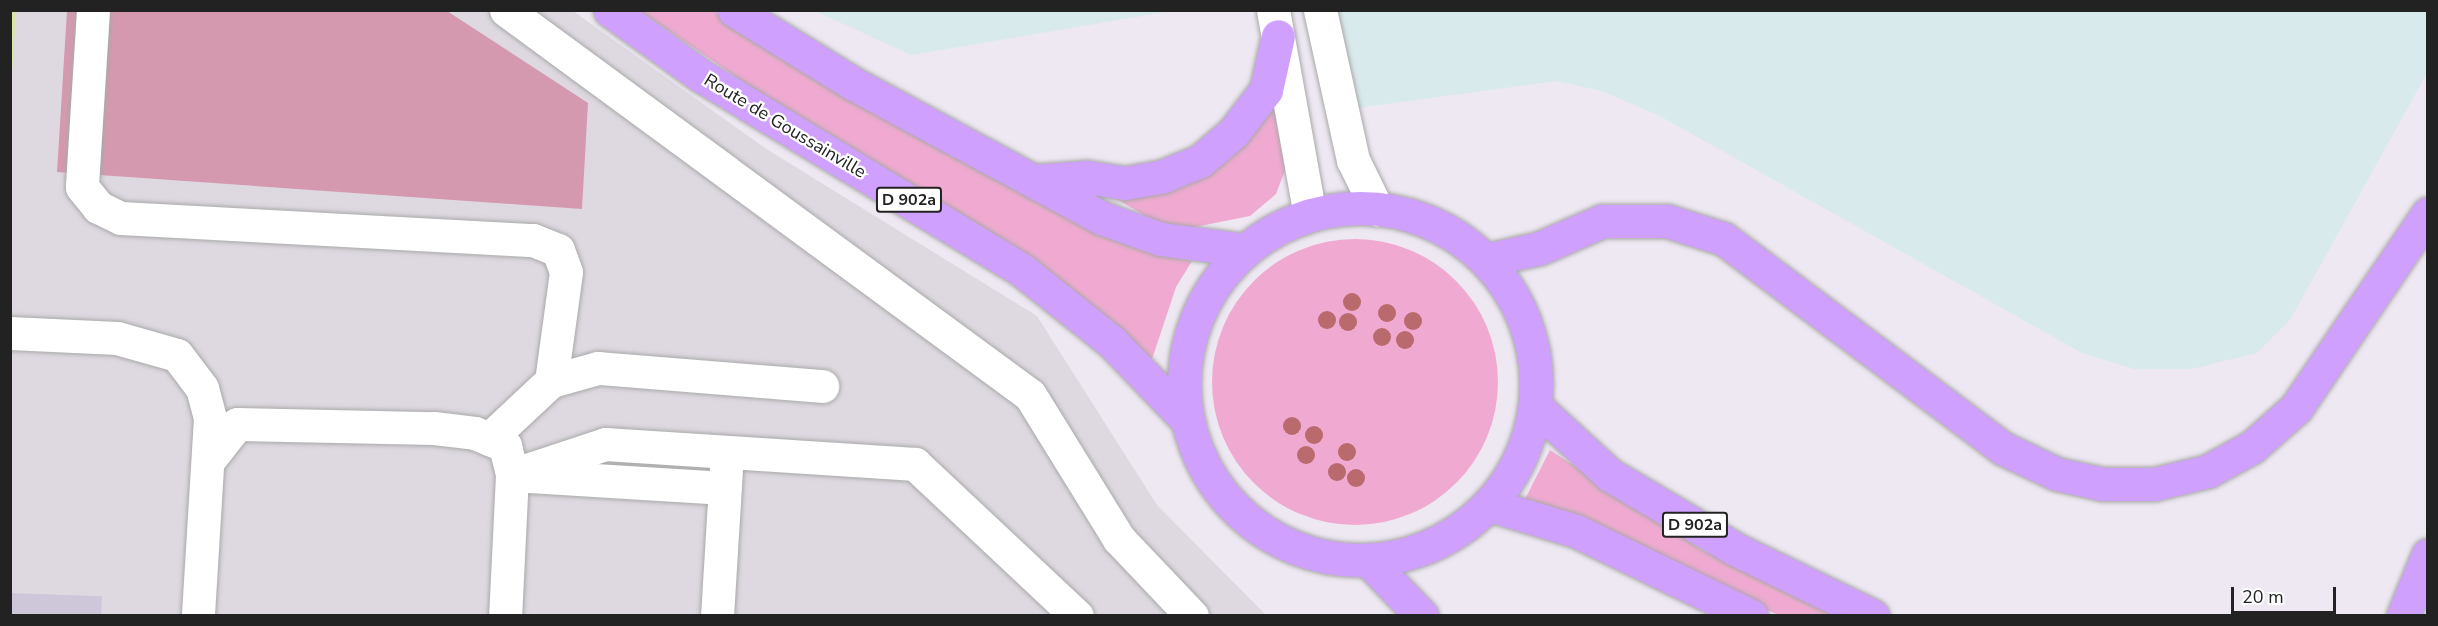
<!DOCTYPE html>
<style>
body{margin:0}
#map{position:relative;width:2438px;height:626px;overflow:hidden;background:#eee8f2;font-family:"Nunito Sans",sans-serif}
div>[style]{position:absolute}
.industrial>*{inset:0;background:#d9eaec}
.airport>*{inset:0;background:#ded9e1}
.grass>*{inset:0;background:#f0aad1}
.round{border-radius:50%}
.forest>*{inset:0;background:#d599af}
.water>*{inset:0;background:#dae4a5}
.building>*{inset:0;background:#cec7da;transform-origin:0 0}
.roads{filter:drop-shadow(0 0 2px #a9a9a9) drop-shadow(0 0 2px #a9a9a9)}
.minor>*{height:33px;margin:-16.5px;padding:0 16.5px;transform-origin:16.5px;border-radius:16.5px;background:#fff}
.major>*{height:33px;margin:-16.5px;padding:0 16.5px;transform-origin:16.5px;border-radius:16.5px;background:#d0a0ff}
.major>.ring{margin:-16.5px;padding:0;box-sizing:content-box;background:none;border:33px solid #d0a0ff;border-radius:50%}
.trees>*{width:18px;height:18px;margin:-9px;border-radius:50%;background:#b96a6d}
span{translate:-50% -50%;white-space:nowrap;text-align:center;line-height:1.15;-webkit-text-stroke:4.5px #fff;paint-order:stroke}
.shield-label span{padding:2px 4px;background:#fff;border:2px solid;border-radius:4px;-webkit-text-stroke-width:0}
.shield-label{font-size:16px;color:#222;font-weight:700}
.street-label{font-size:18px;color:#222}
.frame{position:absolute;inset:0;border:12px solid #222;pointer-events:none}
.scale{position:absolute;left:2231px;top:587px;width:105px;height:27px;box-sizing:border-box;border:3px solid #222;border-top:0;padding-left:8px;font-size:18px;line-height:21px;white-space:nowrap;color:#222;-webkit-text-stroke:4px #fff;paint-order:stroke}
</style>
<div id="map">
<div class="industrial">
<div style="clip-path:polygon(815px 11px,1172px 11px,911px 55px)"></div>
<div style="clip-path:polygon(1330px 11px,2427px 11px,2427px 73px,2290px 320px,2257px 353px,2192px 369px,2134px 369px,2082px 353px,1660px 116px,1601px 91px,1557px 81px,1349px 109px)"></div>
</div>
<div class="airport">
<div style="clip-path:polygon(10px 11px,573px 11px,768px 150px,1037px 316px,1157px 505px,1266px 615px,11px 615px)"></div>
</div>
<div class="grass">
<div style="clip-path:polygon(640px 11px,714px 11px,784px 60px,999px 180px,1154px 254px,1192px 261px,1176px 287px,1152px 359px,1035px 259px,758px 92px)"></div>
<div style="clip-path:polygon(1275px 80px,1287px 165px,1276px 194px,1250px 216px,1185px 229px,1154px 221px,1110px 195px,1159px 192px)"></div>
<div class="round" style="left:1212px;top:239px;width:286px;height:286px"></div>
<div style="clip-path:polygon(1550px 450px,1702px 550px,1836px 615px,1778px 615px,1525px 499px)"></div>
</div>
<div class="forest">
<div style="clip-path:polygon(67px 11px,447px 11px,588px 103px,582px 209px,57px 172px)"></div>
</div>
<div class="water">
<div style="clip-path:polygon(11px 10px,16px 11px,11px 88px,10px 11px)"></div>
</div>
<div class="building">
<div style="left:10px;top:593px;width:92px;height:23px;rotate:2deg"></div>
</div>
<div class="roads">
<div class="minor">
<div style="left:93px;top:10px;width:177px;rotate:93.6deg"></div>
<div style="left:82px;top:187px;width:26px;rotate:51deg"></div>
<div style="left:98px;top:207px;width:25px;rotate:26deg"></div>
<div style="left:121px;top:218px;width:413px;rotate:3.1deg"></div>
<div style="left:533px;top:240px;width:27px;rotate:22deg"></div>
<div style="left:558px;top:250px;width:23px;rotate:70deg"></div>
<div style="left:566px;top:272px;width:110px;rotate:97.8deg"></div>
<div style="left:506px;top:10px;width:650px;rotate:36.31deg"></div>
<div style="left:1030px;top:395px;width:169px;rotate:58.3deg"></div>
<div style="left:1119px;top:539px;width:106px;rotate:46.5deg"></div>
<div style="left:1273px;top:10px;width:208px;rotate:79.8deg"></div>
<div style="left:1320px;top:10px;width:154px;rotate:77.6deg"></div>
<div style="left:1353px;top:160px;width:55px;rotate:63.9deg"></div>
<div style="left:10px;top:333px;width:107px;rotate:2.7deg"></div>
<div style="left:117px;top:338px;width:62px;rotate:15.8deg"></div>
<div style="left:177px;top:355px;width:41px;rotate:52.9deg"></div>
<div style="left:202px;top:388px;width:31px;rotate:75deg"></div>
<div style="left:210px;top:418px;width:198px;rotate:93.5deg"></div>
<div style="left:489px;top:439px;width:85px;rotate:-43.1deg"></div>
<div style="left:551px;top:381px;width:49px;rotate:-15.5deg"></div>
<div style="left:598px;top:368px;width:225px;rotate:4.6deg"></div>
<div style="left:208px;top:461px;width:47px;rotate:-51.9deg"></div>
<div style="left:237px;top:424px;width:197px;rotate:1.2deg"></div>
<div style="left:434px;top:428px;width:41px;rotate:7deg"></div>
<div style="left:475px;top:433px;width:33px;rotate:23deg"></div>
<div style="left:505px;top:446px;width:30px;rotate:76deg"></div>
<div style="left:512px;top:475px;width:141px;rotate:92.8deg"></div>
<div style="left:512px;top:475px;width:98px;rotate:-18.4deg"></div>
<div style="left:605px;top:444px;width:311px;rotate:3.7deg"></div>
<div style="left:915px;top:464px;width:222px;rotate:43.2deg"></div>
<div style="left:529px;top:476px;width:196px;rotate:3.5deg"></div>
<div style="left:717px;top:616px;width:149px;rotate:-86.5deg"></div>
</div>
<div class="major">
<div style="left:610px;top:10px;width:111px;rotate:35.8deg"></div>
<div style="left:700px;top:75px;width:378px;rotate:31.2deg"></div>
<div style="left:1023px;top:271px;width:114px;rotate:38.6deg"></div>
<div style="left:1112px;top:342px;width:107px;rotate:46.1deg"></div>
<div style="left:734px;top:10px;width:141px;rotate:31.7deg"></div>
<div style="left:854px;top:84px;width:282px;rotate:28.4deg"></div>
<div style="left:1102px;top:218px;width:63px;rotate:19.6deg"></div>
<div style="left:1161px;top:239px;width:85px;rotate:7.5deg"></div>
<div style="left:1033px;top:181px;width:54px;rotate:-4.2deg"></div>
<div style="left:1087px;top:177px;width:38px;rotate:9deg"></div>
<div style="left:1125px;top:183px;width:39px;rotate:-10deg"></div>
<div style="left:1163px;top:176px;width:40px;rotate:-22deg"></div>
<div style="left:1200px;top:161px;width:43px;rotate:-40.3deg"></div>
<div style="left:1233px;top:133px;width:54px;rotate:-52.5deg"></div>
<div style="left:1266px;top:90px;width:55px;rotate:-77.5deg"></div>
<div class="ring" style="left:1184px;top:208px;width:319px;height:319px"></div>
<div style="left:1486px;top:260px;width:55px;rotate:-12.5deg"></div>
<div style="left:1540px;top:248px;width:68px;rotate:-23.5deg"></div>
<div style="left:1602px;top:221px;width:65px"></div>
<div style="left:1667px;top:221px;width:60px;rotate:17.5deg"></div>
<div style="left:1724px;top:239px;width:348px;rotate:36.9deg"></div>
<div style="left:2002px;top:448px;width:61px;rotate:25.3deg"></div>
<div style="left:2057px;top:474px;width:46px;rotate:12.5deg"></div>
<div style="left:2102px;top:484px;width:52px"></div>
<div style="left:2154px;top:484px;width:56px;rotate:-13.5deg"></div>
<div style="left:2208px;top:471px;width:50px;rotate:-28.6deg"></div>
<div style="left:2252px;top:447px;width:59px;rotate:-41.6deg"></div>
<div style="left:2296px;top:408px;width:235px;rotate:-55.8deg"></div>
<div style="left:1536px;top:407px;width:100px;rotate:42.6deg"></div>
<div style="left:1610px;top:475px;width:145px;rotate:30.6deg"></div>
<div style="left:1735px;top:549px;width:153px;rotate:25.9deg"></div>
<div style="left:1490px;top:505px;width:90px;rotate:16.8deg"></div>
<div style="left:1576px;top:531px;width:195px;rotate:25.9deg"></div>
<div style="left:1369px;top:561px;width:76px;rotate:46.1deg"></div>
<div style="left:2403px;top:616px;width:66px;rotate:-67.7deg"></div>
</div>
</div>
<div class="trees">
<div style="left:1352px;top:302px"></div>
<div style="left:1387px;top:313px"></div>
<div style="left:1327px;top:320px"></div>
<div style="left:1413px;top:321px"></div>
<div style="left:1348px;top:322px"></div>
<div style="left:1382px;top:337px"></div>
<div style="left:1405px;top:340px"></div>
<div style="left:1292px;top:426px"></div>
<div style="left:1314px;top:435px"></div>
<div style="left:1347px;top:452px"></div>
<div style="left:1306px;top:455px"></div>
<div style="left:1337px;top:472px"></div>
<div style="left:1356px;top:478px"></div>
</div>
<div class="shield-label">
<span style="left:909px;top:200px">D 902a</span>
<span style="left:1695px;top:525px">D 902a</span>
</div>
<div class="street-label">
<span style="left:785px;top:126px;rotate:31deg">Route de Goussainville</span>
</div>
<div class="frame"></div>
<div class="scale">20 m</div>
</div>
